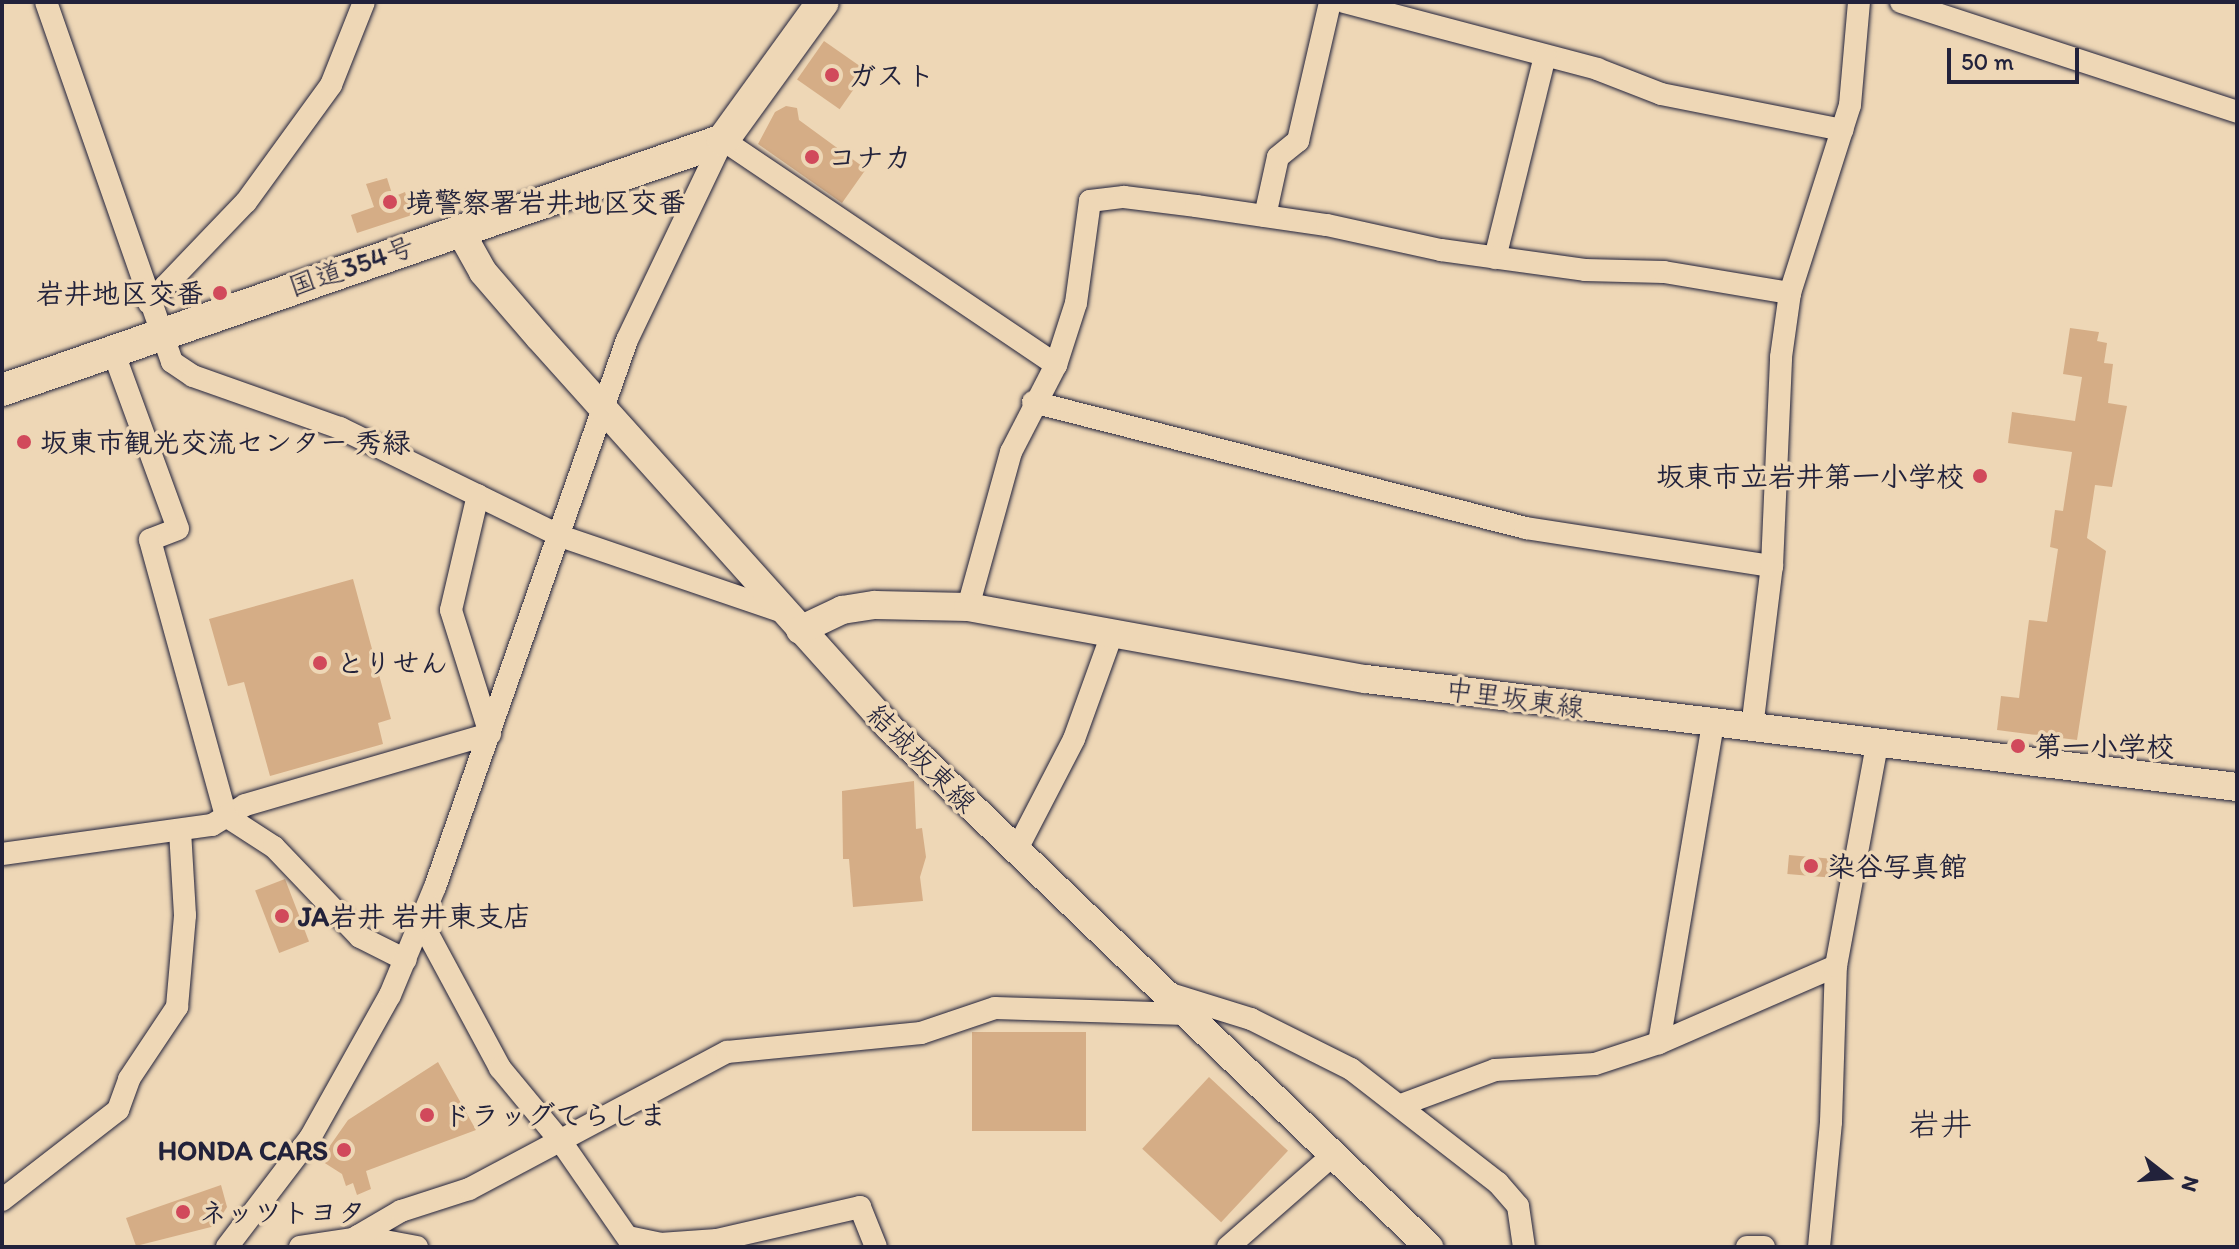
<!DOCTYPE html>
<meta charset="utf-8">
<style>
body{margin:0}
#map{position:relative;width:2239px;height:1249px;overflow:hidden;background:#eed7b6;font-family:Itim,"Klee One",sans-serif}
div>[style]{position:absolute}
.building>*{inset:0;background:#d5ad86;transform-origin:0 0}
.roads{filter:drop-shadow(0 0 2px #22223b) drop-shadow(0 0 2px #22223b)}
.minor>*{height:22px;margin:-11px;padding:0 11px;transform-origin:11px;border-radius:11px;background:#eed7b6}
.major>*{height:28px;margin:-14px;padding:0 14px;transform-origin:14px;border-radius:14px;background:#eed7b6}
.highway>*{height:32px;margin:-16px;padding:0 16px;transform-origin:16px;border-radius:16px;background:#eed7b6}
.dots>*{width:22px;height:22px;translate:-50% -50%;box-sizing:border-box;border:4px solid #eed7b6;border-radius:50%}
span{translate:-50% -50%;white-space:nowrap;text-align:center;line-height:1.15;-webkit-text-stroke:7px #eed7b6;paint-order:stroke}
.poi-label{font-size:28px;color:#22223b;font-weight:700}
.left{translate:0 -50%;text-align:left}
.right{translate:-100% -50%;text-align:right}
.street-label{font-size:28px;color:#22223b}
.quarter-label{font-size:32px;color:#22223b}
.frame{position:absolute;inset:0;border:4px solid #22223b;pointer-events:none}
.north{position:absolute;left:2127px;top:1137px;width:80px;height:80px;-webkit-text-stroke:6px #eed7b6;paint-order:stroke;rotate:107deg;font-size:22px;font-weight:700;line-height:32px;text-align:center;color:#22223b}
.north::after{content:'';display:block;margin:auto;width:28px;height:36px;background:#22223b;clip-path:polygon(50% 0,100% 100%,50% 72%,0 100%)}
.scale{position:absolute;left:1947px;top:48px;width:132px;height:36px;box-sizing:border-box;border:4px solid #22223b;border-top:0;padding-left:10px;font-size:24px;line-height:28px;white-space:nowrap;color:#22223b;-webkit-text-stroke:6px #eed7b6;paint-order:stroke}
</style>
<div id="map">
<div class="building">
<div style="left:824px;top:41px;width:52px;height:47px;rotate:35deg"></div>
<div style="clip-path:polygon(786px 106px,797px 108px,799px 120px,866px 169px,842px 203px,758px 144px,775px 112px)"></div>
<div style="clip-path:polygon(387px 178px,393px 197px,405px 192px,412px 215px,357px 233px,351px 215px,374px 207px,366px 184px)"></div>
<div style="clip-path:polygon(2070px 328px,2099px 332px,2097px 341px,2107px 343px,2104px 363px,2113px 364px,2108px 403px,2127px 406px,2112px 487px,2095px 485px,2087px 538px,2106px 551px,2077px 740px,1997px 730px,2001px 696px,2019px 698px,2029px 620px,2047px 622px,2058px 549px,2050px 547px,2055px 510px,2063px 511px,2072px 452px,2008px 443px,2012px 412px,2075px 421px,2082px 377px,2063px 374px)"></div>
<div style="clip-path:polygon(353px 579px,391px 719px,378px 723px,383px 744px,270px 776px,244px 682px,228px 686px,209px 619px)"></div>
<div style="clip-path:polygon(914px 781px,916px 829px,922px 828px,926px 857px,920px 877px,923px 901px,853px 907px,849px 859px,843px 859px,842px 791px)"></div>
<div style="left:1789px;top:855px;width:45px;height:19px;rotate:5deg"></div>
<div style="left:285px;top:879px;width:67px;height:32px;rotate:69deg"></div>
<div style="left:972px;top:1032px;width:114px;height:99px"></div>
<div style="clip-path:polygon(438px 1062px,476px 1130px,366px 1171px,371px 1189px,357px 1195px,353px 1183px,346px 1186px,342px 1174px,320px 1160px,348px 1120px)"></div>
<div style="left:1209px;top:1077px;width:108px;height:98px;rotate:43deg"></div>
<div style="clip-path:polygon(221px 1185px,227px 1207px,215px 1226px,136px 1246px,126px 1218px)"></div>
</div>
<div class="roads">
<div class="minor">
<div style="left:46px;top:2px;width:381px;rotate:70.7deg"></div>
<div style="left:172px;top:362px;width:25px;rotate:34deg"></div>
<div style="left:193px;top:376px;width:156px;rotate:19.5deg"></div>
<div style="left:340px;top:428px;width:245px;rotate:26.1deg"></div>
<div style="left:560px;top:536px;width:239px;rotate:18.8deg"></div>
<div style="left:1344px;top:2px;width:262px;rotate:14.8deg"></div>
<div style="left:1597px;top:69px;width:69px;rotate:21.3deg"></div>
<div style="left:1661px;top:94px;width:185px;rotate:11.2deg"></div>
<div style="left:1901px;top:2px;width:354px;rotate:18.1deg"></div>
<div style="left:1265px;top:216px;width:60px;rotate:-77.6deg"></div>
<div style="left:1278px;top:157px;width:26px;rotate:-39deg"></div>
<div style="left:1298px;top:141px;width:143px;rotate:-77deg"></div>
<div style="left:1495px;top:258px;width:208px;rotate:-76.1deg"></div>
<div style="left:149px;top:303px;width:140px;rotate:-46.2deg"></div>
<div style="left:246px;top:202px;width:145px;rotate:-54deg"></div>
<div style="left:331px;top:85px;width:89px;rotate:-68.3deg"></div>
<div style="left:113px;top:351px;width:189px;rotate:69.9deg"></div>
<div style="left:178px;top:529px;width:30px;rotate:159deg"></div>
<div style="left:150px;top:540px;width:286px;rotate:74.6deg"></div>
<div style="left:226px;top:816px;width:57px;rotate:32.9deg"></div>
<div style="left:274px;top:847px;width:124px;rotate:46.3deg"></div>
<div style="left:360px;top:937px;width:51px;rotate:26.6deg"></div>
<div style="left:1033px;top:402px;width:509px;rotate:14.34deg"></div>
<div style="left:1526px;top:528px;width:249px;rotate:8.8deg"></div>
<div style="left:968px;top:607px;width:161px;rotate:-74.5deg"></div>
<div style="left:1011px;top:452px;width:98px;rotate:-62.7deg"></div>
<div style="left:1056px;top:365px;width:65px;rotate:-72.1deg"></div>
<div style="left:1076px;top:303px;width:103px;rotate:-82.2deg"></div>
<div style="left:1090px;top:201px;width:34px;rotate:-7deg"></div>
<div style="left:1124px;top:197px;width:73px;rotate:7.1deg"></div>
<div style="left:1196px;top:206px;width:132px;rotate:8.3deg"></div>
<div style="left:1327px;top:225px;width:117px;rotate:12.4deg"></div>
<div style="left:1441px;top:250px;width:145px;rotate:7.9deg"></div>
<div style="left:1585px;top:270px;width:79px;rotate:1.5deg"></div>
<div style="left:1664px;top:272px;width:128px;rotate:9.5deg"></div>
<div style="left:1752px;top:728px;width:163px;rotate:-83deg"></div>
<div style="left:1772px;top:566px;width:209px;rotate:-87.5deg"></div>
<div style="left:1781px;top:357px;width:65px;rotate:-82deg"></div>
<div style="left:1790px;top:293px;width:197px;rotate:-72.3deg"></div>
<div style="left:1850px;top:105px;width:103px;rotate:-85deg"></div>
<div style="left:1016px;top:851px;width:126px;rotate:-62.6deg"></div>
<div style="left:1074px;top:739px;width:112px;rotate:-70.1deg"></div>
<div style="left:2px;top:854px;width:212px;rotate:-7.9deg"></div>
<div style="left:212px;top:825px;width:39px;rotate:-31deg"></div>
<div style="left:245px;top:805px;width:255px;rotate:-16.2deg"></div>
<div style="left:490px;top:734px;width:130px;rotate:-107.5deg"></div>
<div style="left:451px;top:610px;width:118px;rotate:-76.8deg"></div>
<div style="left:422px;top:923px;width:165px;rotate:61.7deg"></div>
<div style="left:500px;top:1068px;width:97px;rotate:50.4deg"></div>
<div style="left:562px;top:1143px;width:126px;rotate:55.3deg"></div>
<div style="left:1164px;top:992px;width:91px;rotate:17.2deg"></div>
<div style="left:1251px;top:1019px;width:112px;rotate:26.6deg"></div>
<div style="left:1351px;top:1069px;width:186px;rotate:37.8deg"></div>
<div style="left:1498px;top:1183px;width:30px;rotate:49deg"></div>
<div style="left:1518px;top:1206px;width:41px;rotate:81.7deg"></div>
<div style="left:1659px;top:1043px;width:324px;rotate:-80.4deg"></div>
<div style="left:1401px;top:1105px;width:100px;rotate:-20.4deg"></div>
<div style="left:1495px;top:1070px;width:100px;rotate:-3.4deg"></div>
<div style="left:1595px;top:1064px;width:67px;rotate:-18.2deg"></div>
<div style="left:1659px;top:1043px;width:193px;rotate:-23.5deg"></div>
<div style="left:2px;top:1200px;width:147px;rotate:-37.8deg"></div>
<div style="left:118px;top:1110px;width:33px;rotate:-70deg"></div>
<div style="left:129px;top:1079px;width:87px;rotate:-56.3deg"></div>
<div style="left:177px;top:1007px;width:92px;rotate:-85deg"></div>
<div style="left:185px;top:915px;width:83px;rotate:-93.4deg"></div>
<div style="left:358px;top:1236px;width:60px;rotate:10.6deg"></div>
<div style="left:628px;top:1237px;width:33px;rotate:12deg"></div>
<div style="left:660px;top:1244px;width:57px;rotate:-4deg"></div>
<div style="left:717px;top:1240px;width:147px;rotate:-13deg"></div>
<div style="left:860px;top:1207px;width:43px;rotate:68.2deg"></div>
<div style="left:227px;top:1247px;width:137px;rotate:-52.7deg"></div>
<div style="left:310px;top:1138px;width:164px;rotate:-60.8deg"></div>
<div style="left:390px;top:995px;width:117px;rotate:-67.4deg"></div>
<div style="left:435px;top:887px;width:580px;rotate:-70.66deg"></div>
<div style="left:627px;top:340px;width:222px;rotate:-64.4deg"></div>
<div style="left:723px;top:140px;width:402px;rotate:34deg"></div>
<div style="left:300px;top:1247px;width:54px;rotate:-8.6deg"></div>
<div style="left:353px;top:1239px;width:56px;rotate:-30.3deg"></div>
<div style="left:401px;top:1211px;width:71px;rotate:-17.9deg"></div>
<div style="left:469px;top:1189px;width:292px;rotate:-28deg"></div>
<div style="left:727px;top:1052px;width:195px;rotate:-5.6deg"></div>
<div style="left:921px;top:1033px;width:78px;rotate:-18.7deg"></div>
<div style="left:995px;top:1008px;width:191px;rotate:1.8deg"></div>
<div style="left:1228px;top:1247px;width:140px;rotate:-41.2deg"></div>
<div style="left:1747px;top:1247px;width:17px"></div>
<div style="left:1819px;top:1247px;width:126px;rotate:-84.5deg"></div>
<div style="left:1831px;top:1122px;width:156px;rotate:-88.2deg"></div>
<div style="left:1836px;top:966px;width:226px;rotate:-79.5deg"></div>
</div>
<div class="major">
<div style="left:459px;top:229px;width:49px;rotate:60.8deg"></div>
<div style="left:483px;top:272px;width:86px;rotate:49.3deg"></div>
<div style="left:539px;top:337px;width:524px;rotate:48.09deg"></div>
<div style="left:889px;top:727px;width:750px;rotate:43.92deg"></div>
<div style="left:800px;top:630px;width:47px;rotate:-25.5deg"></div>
<div style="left:842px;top:610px;width:33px;rotate:-9deg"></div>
<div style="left:875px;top:605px;width:93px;rotate:1.2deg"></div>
<div style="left:968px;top:607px;width:404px;rotate:10.3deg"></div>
<div style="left:1366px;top:679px;width:878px;rotate:7.07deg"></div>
</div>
<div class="highway">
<div style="left:2px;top:390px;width:763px;rotate:-19.12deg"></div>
<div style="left:723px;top:140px;width:170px;rotate:-54.1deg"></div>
</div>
</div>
<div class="dots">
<div style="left:832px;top:75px;background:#d1495b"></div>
<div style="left:812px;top:157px;background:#d1495b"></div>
<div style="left:390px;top:202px;background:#d1495b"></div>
<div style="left:220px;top:293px;background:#d1495b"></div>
<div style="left:24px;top:442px;background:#d1495b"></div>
<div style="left:1980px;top:476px;background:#d1495b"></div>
<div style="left:320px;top:663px;background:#d1495b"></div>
<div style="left:2018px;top:746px;background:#d1495b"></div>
<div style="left:1811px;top:866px;background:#d1495b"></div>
<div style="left:282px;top:916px;background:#d1495b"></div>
<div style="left:427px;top:1115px;background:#d1495b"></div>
<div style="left:344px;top:1150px;background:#d1495b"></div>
<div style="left:183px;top:1212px;background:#d1495b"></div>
</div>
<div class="poi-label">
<span class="left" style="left:848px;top:75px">ガスト</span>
<span class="left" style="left:828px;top:157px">コナカ</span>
<span class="left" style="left:406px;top:202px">境警察署岩井地区交番</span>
<span class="right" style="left:204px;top:293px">岩井地区交番</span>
<span class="left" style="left:40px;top:442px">坂東市観光交流センター 秀緑</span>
<span class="right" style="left:1964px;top:476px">坂東市立岩井第一小学校</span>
<span class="left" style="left:336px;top:663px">とりせん</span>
<span class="left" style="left:2034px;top:746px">第一小学校</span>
<span class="left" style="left:1827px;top:866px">染谷写真館</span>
<span class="left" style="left:298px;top:916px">JA岩井 岩井東支店</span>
<span class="left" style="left:443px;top:1115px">ドラッグてらしま</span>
<span class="right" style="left:328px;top:1150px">HONDA CARS</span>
<span class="left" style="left:199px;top:1212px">ネッツトヨタ</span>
</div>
<div class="street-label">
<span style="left:351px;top:266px;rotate:-19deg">国道354号</span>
<span style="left:1515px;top:698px;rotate:8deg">中里坂東線</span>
<span style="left:922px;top:758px;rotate:45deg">結城坂東線</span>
</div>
<div class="quarter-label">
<span style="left:1940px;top:1124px">岩井</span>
</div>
<div class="frame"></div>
<div class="north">N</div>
<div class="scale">50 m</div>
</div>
